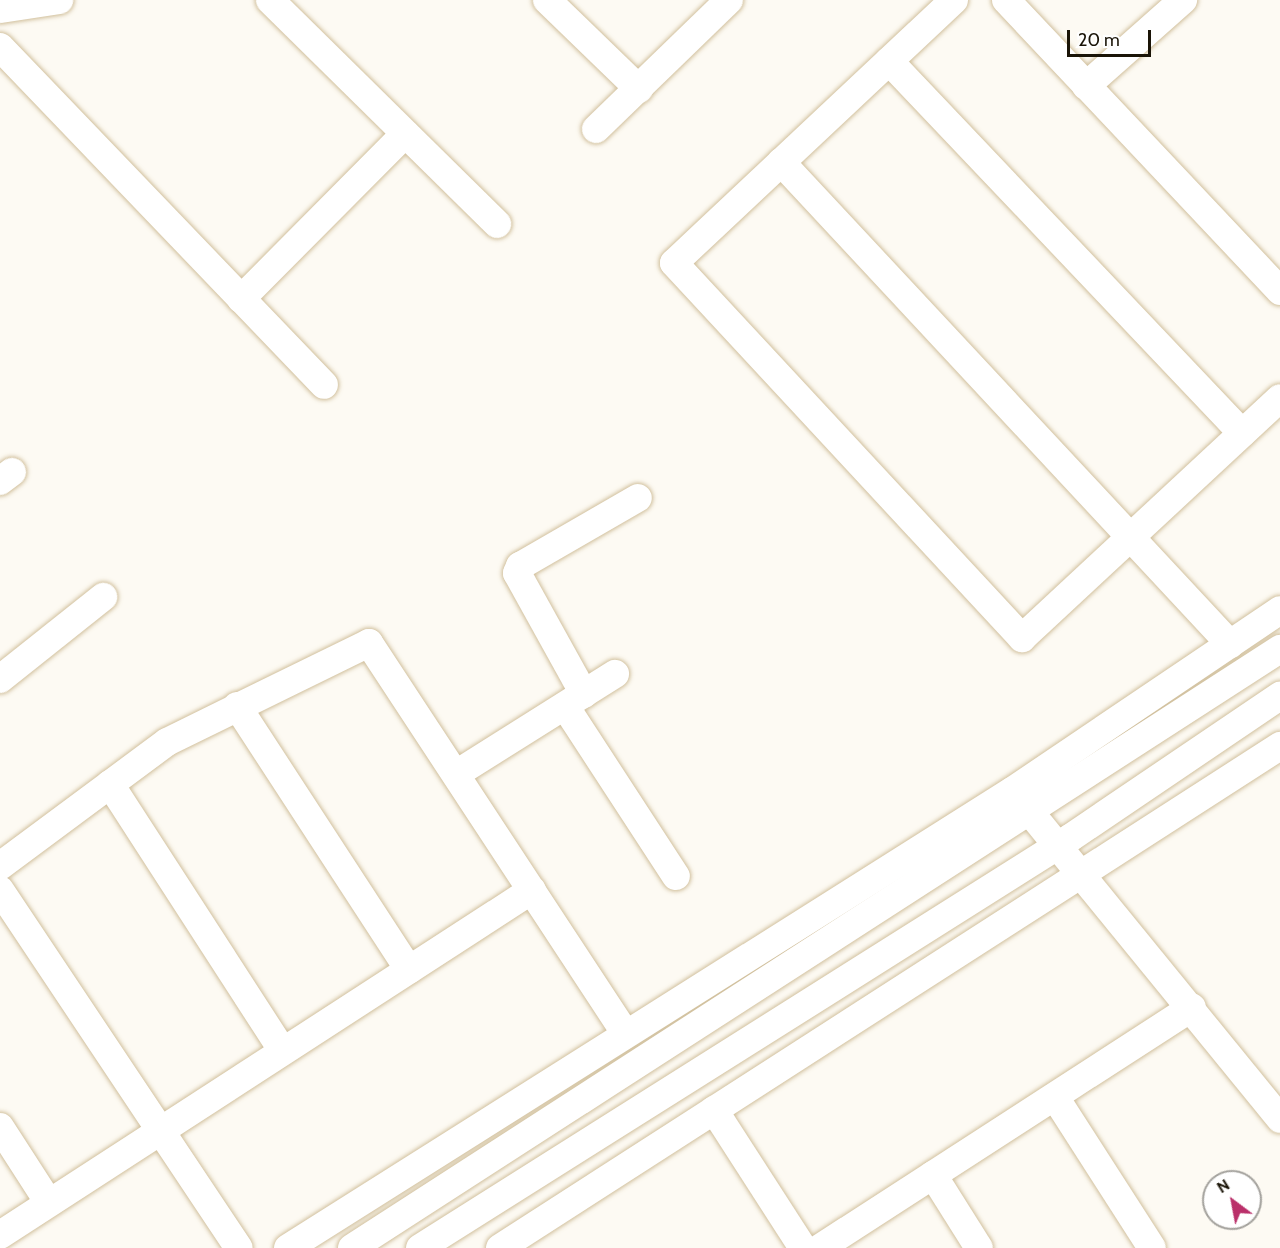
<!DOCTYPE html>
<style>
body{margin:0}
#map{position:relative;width:1280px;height:1248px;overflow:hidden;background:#fdfaf3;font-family:Cabin,sans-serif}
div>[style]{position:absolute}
.roads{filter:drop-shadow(0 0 2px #d1c09d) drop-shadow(0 0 2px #d1c09d)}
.minor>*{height:28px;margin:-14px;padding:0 14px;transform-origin:14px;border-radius:14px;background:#fff}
span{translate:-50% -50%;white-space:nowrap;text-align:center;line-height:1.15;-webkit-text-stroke:6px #fff;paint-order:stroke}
.north{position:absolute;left:1202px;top:1170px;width:60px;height:60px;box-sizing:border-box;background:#fff;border:2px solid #a3a19c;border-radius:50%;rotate:328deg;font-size:16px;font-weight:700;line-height:24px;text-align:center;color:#1a1407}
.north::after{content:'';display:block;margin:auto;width:21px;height:27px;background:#ba306a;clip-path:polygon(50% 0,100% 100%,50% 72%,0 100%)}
.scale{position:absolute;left:1067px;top:30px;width:84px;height:27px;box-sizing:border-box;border:3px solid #1a1407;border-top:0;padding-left:8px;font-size:18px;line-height:21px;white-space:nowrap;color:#1a1407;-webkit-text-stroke:4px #fff;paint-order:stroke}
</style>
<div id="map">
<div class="roads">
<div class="minor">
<div style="left:270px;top:0;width:319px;rotate:44.6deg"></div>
<div style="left:547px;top:0;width:128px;rotate:44.1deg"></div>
<div style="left:954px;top:0;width:384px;rotate:136.8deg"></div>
<div style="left:674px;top:263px;width:512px;rotate:47.14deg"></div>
<div style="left:1022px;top:638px;width:352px;rotate:-42.9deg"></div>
<div style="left:1006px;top:0;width:400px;rotate:46.7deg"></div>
<div style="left:0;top:9px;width:60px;rotate:-8.7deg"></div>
<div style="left:0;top:47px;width:468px;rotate:46.2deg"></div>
<div style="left:889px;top:61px;width:513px;rotate:46.5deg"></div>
<div style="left:1086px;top:86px;width:130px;rotate:-41.6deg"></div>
<div style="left:596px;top:129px;width:185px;rotate:-44.1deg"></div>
<div style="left:781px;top:162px;width:659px;rotate:47.03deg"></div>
<div style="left:241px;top:299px;width:233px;rotate:-45.2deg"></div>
<div style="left:0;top:481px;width:15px;rotate:-37deg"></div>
<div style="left:0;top:679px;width:132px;rotate:-38.5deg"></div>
<div style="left:584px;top:694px;width:138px;rotate:-119deg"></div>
<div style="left:517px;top:573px;width:8px;rotate:-67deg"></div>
<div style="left:520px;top:566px;width:136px;rotate:-30deg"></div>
<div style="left:237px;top:706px;width:315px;rotate:56.9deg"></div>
<div style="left:565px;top:706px;width:203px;rotate:56.9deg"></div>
<div style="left:456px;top:774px;width:188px;rotate:-32.2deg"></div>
<div style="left:110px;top:784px;width:318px;rotate:57.1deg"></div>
<div style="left:1016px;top:795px;width:418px;rotate:50.8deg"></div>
<div style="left:0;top:866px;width:208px;rotate:-36.6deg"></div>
<div style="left:167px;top:742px;width:225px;rotate:-26.1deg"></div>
<div style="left:369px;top:643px;width:467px;rotate:56.7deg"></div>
<div style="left:0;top:890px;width:430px;rotate:56.3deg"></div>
<div style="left:1055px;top:1097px;width:179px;rotate:57.3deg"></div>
<div style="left:714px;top:1110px;width:164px;rotate:57.2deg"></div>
<div style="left:0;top:1127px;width:90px;rotate:57.2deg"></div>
<div style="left:933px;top:1175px;width:86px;rotate:57.8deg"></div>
<div style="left:0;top:1235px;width:634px;rotate:-32.96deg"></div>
<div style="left:288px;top:1248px;width:856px;rotate:-32.26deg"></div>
<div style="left:1012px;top:791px;width:323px;rotate:-34deg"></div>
<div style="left:352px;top:1248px;width:1105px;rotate:-32.84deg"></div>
<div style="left:420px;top:1248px;width:769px;rotate:-32.24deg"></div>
<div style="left:1070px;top:838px;width:254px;rotate:-34.1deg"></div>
<div style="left:500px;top:1248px;width:928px;rotate:-32.76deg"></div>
<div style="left:820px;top:1248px;width:443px;rotate:-32.9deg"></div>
</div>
</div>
<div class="north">N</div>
<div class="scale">20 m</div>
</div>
